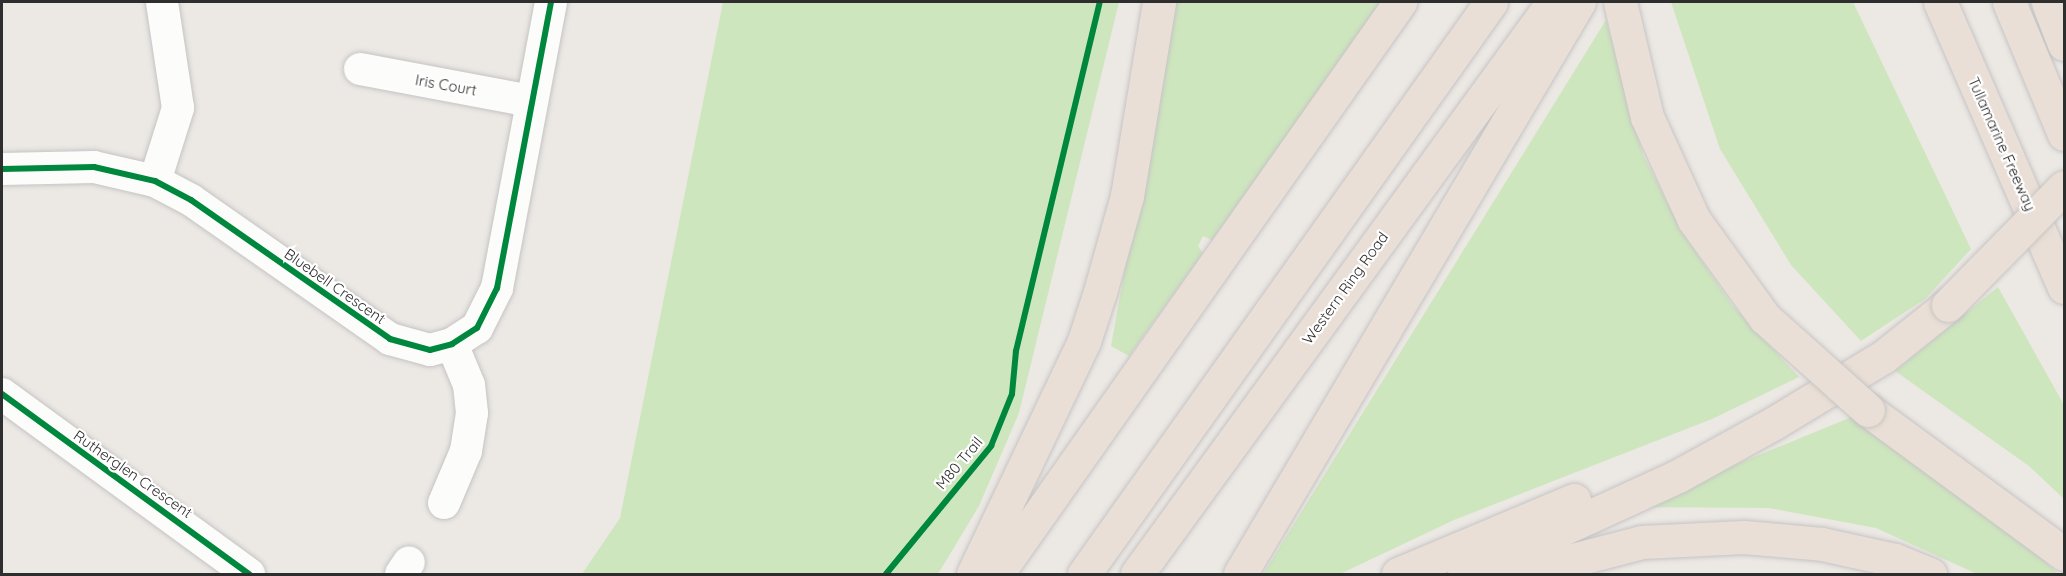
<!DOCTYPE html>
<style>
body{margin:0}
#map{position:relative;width:2066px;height:576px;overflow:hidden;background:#ece8e4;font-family:Quicksand,sans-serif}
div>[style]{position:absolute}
.green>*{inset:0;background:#cee6be}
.roads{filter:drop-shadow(0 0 2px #c5c4c5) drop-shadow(0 0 2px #c5c4c5)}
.minor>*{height:32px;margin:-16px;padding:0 16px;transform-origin:16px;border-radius:16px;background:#fcfcfb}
.highway>*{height:33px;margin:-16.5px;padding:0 16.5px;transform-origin:16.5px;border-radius:16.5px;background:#eadfd6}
.bridges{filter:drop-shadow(0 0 2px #c6c5c4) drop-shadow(0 0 2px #c6c5c4)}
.highway-bridge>*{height:33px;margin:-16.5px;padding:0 16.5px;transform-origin:16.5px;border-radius:16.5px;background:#eadfd6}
.cycleway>*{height:6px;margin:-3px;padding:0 3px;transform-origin:3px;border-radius:3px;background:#00873e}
span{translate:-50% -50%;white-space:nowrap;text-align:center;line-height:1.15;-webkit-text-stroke:4.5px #fff;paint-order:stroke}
.street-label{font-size:15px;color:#2e2e2e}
.frame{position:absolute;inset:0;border:3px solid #2e2e2e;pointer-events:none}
</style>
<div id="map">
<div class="green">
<div style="clip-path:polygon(723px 2px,1119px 2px,1019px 413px,979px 506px,938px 574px,582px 574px,620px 518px)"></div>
<div style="clip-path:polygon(1173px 2px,1383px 2px,1212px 240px,1203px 236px,1198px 246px,1203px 253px,1129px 356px,1111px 346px)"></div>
<div style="clip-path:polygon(1671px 2px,1853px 2px,1971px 249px,1925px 299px,1861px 341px,1791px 265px,1720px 149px)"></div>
<div style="clip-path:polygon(1606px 20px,1643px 155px,1684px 235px,1732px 305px,1799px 377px,1712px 419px,1454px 520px,1340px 574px,1263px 574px)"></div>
<div style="clip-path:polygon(1998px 287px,2064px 405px,2064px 499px,2029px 466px,1895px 371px)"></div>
<div style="clip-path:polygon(1854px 416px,2029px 546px,2058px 574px,1977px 574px,1876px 528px,1769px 508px,1632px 507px)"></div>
</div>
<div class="roads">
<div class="minor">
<div style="left:360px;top:69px;width:174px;rotate:10.6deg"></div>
<div style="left:2px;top:169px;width:92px;rotate:-1.2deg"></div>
<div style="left:94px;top:167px;width:63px;rotate:12.9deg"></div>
<div style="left:155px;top:181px;width:41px;rotate:27.8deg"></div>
<div style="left:191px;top:200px;width:243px;rotate:34.9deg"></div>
<div style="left:390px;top:339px;width:41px;rotate:15.4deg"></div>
<div style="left:430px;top:350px;width:23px;rotate:-15deg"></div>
<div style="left:452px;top:344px;width:30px;rotate:-33deg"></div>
<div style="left:477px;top:328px;width:45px;rotate:-63.4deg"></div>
<div style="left:497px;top:288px;width:291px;rotate:-79.3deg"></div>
<div style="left:155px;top:181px;width:77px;rotate:-72.5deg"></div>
<div style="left:178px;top:108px;width:107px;rotate:-98.6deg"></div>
<div style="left:2px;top:394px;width:306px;rotate:36.1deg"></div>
<div style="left:444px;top:503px;width:56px;rotate:-67.1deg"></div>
<div style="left:466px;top:451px;width:38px;rotate:-81deg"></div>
<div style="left:472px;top:413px;width:28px;rotate:-96deg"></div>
<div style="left:469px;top:385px;width:44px;rotate:-112.5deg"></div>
<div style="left:401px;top:574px;width:14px;rotate:-56deg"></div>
</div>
<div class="highway">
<div style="left:1940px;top:2px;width:311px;rotate:66.5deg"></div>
<div style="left:2009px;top:2px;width:143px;rotate:67.4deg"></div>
<div style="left:2048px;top:2px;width:45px;rotate:69.1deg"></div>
<div style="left:1868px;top:410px;width:243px;rotate:36.3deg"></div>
<div style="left:973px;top:574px;width:258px;rotate:-64.5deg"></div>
<div style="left:1084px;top:341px;width:52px;rotate:-71.9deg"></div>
<div style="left:1100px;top:292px;width:100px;rotate:-74.3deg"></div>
<div style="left:1127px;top:196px;width:197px;rotate:-80.6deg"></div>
<div style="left:997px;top:574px;width:700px;rotate:-54.83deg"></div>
<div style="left:1084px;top:574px;width:702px;rotate:-54.57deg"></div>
<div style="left:1137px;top:574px;width:707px;rotate:-53.97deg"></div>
<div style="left:1240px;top:574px;width:665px;rotate:-59.35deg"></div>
<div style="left:1398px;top:574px;width:191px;rotate:-22.8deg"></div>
<div style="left:1464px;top:574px;width:235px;rotate:-24.6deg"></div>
<div style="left:1678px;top:476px;width:110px;rotate:-28.9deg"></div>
<div style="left:1774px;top:423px;width:127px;rotate:-31.2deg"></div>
<div style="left:1883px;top:357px;width:83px;rotate:-38.7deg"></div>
<div style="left:1519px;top:574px;width:127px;rotate:-14.6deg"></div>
<div style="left:1642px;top:542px;width:102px;rotate:-2.8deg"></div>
<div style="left:1744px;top:537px;width:78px;rotate:5.1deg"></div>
<div style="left:1822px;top:544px;width:75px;rotate:12.4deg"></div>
<div style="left:1895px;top:560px;width:38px;rotate:22deg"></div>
</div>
</div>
<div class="bridges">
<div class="highway-bridge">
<div style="left:1620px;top:2px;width:118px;rotate:76.8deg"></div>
<div style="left:1647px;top:117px;width:113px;rotate:65.5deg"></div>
<div style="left:1694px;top:220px;width:121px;rotate:54.1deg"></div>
<div style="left:1765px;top:318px;width:138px;rotate:41.8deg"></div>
<div style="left:1948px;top:305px;width:165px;rotate:-45.5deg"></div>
</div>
</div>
<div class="cycleway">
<div style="left:2px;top:169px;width:92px;rotate:-1.2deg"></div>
<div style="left:94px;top:167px;width:63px;rotate:12.9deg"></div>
<div style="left:155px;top:181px;width:41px;rotate:27.8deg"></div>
<div style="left:191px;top:200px;width:243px;rotate:34.9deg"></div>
<div style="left:390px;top:339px;width:41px;rotate:15.4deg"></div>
<div style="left:430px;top:350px;width:23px;rotate:-15deg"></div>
<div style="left:452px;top:344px;width:30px;rotate:-33deg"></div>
<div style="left:477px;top:328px;width:45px;rotate:-63.4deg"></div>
<div style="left:497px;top:288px;width:291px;rotate:-79.3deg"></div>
<div style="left:2px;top:394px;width:306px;rotate:36.1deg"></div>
<div style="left:886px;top:574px;width:166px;rotate:-50.6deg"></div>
<div style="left:991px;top:446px;width:56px;rotate:-68deg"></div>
<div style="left:1012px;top:394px;width:43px;rotate:-84.7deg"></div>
<div style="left:1016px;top:351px;width:359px;rotate:-76.5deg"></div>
</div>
<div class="street-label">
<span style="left:446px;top:85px;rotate:10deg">Iris Court</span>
<span style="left:2002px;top:144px;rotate:66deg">Tullamarine Freeway</span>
<span style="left:335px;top:286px;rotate:35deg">Bluebell Crescent</span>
<span style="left:1345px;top:288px;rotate:-54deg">Western Ring Road</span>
<span style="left:959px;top:463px;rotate:-50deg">M80 Trail</span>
<span style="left:133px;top:474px;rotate:35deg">Rutherglen Crescent</span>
</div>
<div class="frame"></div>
</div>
